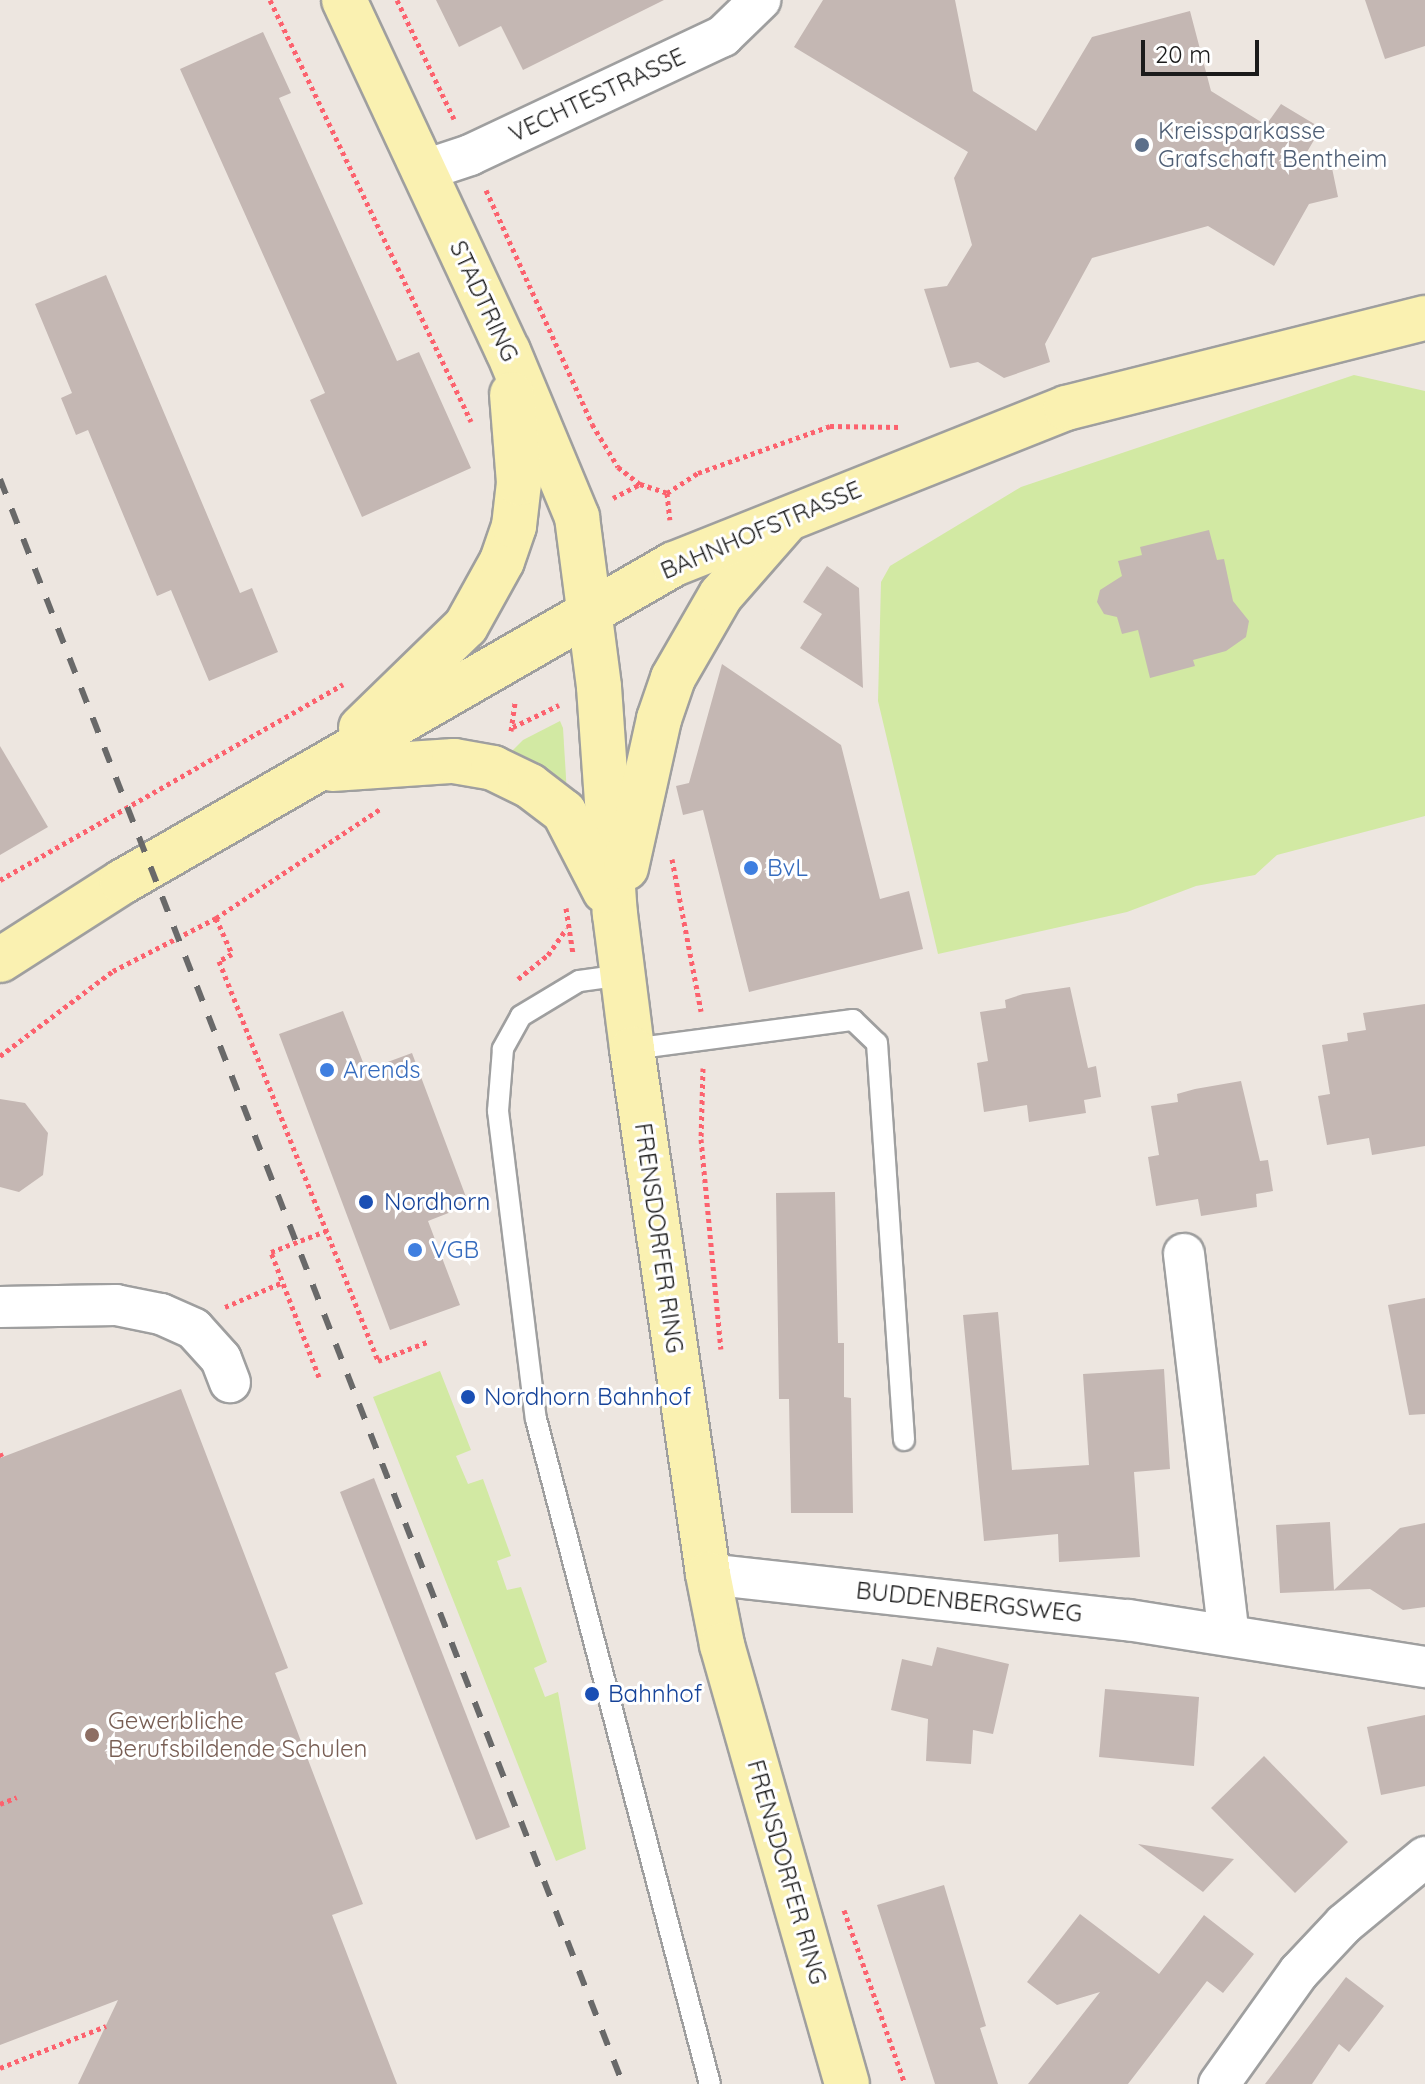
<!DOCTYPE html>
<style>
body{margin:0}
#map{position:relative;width:1425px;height:2084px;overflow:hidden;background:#ede6e0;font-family:Quicksand,sans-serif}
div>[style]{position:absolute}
.grass>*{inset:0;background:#d2e9a3}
.building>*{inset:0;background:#c4b7b3}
.path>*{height:5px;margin-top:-2.5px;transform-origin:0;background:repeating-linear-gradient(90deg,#fc626e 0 4px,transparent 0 8px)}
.roads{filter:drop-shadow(2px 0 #9f9f9f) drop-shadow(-2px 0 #9f9f9f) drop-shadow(0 2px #9f9f9f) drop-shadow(0 -2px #9f9f9f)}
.lane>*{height:20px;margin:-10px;padding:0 10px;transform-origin:10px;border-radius:10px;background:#fff}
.street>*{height:40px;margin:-20px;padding:0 20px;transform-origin:20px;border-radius:20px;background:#fff}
.secondary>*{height:44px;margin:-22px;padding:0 22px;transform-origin:22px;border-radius:22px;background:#faf1b1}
.rail>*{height:6px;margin-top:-3px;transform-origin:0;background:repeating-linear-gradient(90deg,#696969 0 16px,transparent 0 32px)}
.dots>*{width:22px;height:22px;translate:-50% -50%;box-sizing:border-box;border:4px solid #fff;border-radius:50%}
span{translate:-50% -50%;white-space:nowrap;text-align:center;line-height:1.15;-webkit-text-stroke:6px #fff;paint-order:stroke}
.street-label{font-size:24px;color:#1b1b1b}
.service-label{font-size:24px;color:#4e5e75}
.left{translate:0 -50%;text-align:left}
.shop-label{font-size:24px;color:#366cbe}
.transit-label{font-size:24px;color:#164399}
.education-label{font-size:24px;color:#785e54}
.scale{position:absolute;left:1141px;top:40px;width:118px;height:36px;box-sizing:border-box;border:4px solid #1b1b1b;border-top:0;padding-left:10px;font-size:24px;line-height:28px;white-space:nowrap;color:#1b1b1b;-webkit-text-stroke:6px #fff;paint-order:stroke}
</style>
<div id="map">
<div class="grass">
<i style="clip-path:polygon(1354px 375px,1425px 391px,1425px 816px,1277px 855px,1255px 875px,1196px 886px,1127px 912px,938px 954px,878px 701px,881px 582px,890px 566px,1021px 487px)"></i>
<i style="clip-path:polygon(560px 721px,563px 728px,567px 794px,509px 754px,523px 740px)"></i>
<i style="clip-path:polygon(440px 1371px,471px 1450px,456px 1456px,468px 1484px,483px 1479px,511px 1556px,497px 1561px,507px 1590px,521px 1587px,547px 1662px,534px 1668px,545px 1697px,558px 1692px,586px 1849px,556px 1861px,373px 1397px)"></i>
</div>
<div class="building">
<i style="clip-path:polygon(436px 0,664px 0,523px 70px,501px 26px,459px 47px)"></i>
<i style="clip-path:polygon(823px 0,955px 0,973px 91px,1036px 131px,1092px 37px,1190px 11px,1211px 91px,1266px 125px,1281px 104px,1321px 128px,1307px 152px,1332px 168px,1338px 197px,1309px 204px,1274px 266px,1208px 226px,1092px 258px,1045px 344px,1050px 362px,1004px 378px,978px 362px,950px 368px,924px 289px,947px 286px,972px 245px,954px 178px,968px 152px,794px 47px)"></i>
<i style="clip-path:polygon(1365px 0,1425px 0,1425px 46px,1385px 59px)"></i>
<i style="clip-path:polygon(263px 32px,291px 93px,279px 98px,397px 361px,419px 352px,471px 468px,362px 517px,310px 400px,325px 393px,180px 69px)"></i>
<i style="clip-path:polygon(106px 275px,240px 593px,252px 588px,278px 652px,209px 681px,171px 590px,157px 596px,88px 430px,76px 435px,61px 398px,72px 393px,35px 304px)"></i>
<i style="clip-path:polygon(1209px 530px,1217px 560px,1224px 559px,1233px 601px,1249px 621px,1246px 637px,1226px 651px,1193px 660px,1195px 666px,1150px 678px,1138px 630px,1122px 634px,1117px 617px,1104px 614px,1097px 602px,1100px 590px,1122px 576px,1118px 561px,1142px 555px,1140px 547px)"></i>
<i style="clip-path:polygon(827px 566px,859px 588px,863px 688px,800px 648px,822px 614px,803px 602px)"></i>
<i style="clip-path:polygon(722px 664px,841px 745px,880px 899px,909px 891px,923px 949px,749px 992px,703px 810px,683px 815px,676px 786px,689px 783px)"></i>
<i style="clip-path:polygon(0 746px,48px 827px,0 855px)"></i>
<i style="clip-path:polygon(1070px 987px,1088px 1068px,1096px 1066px,1101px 1097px,1084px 1100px,1086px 1113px,1029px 1122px,1027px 1105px,984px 1112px,977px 1063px,988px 1061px,980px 1012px,1006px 1008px,1005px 1000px,1023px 994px)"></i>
<i style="clip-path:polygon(1425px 1004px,1425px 1146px,1372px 1155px,1369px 1138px,1327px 1145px,1318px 1096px,1330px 1094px,1322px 1045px,1348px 1041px,1347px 1033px,1366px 1030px,1363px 1013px)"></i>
<i style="clip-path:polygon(343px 1011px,366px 1070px,412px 1053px,469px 1205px,428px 1221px,460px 1305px,390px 1330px,279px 1034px)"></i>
<i style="clip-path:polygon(1241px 1081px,1260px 1161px,1268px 1160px,1273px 1191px,1256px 1194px,1257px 1207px,1201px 1216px,1198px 1199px,1156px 1206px,1148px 1157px,1159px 1155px,1151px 1106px,1178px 1102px,1177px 1094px,1195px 1089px)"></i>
<i style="clip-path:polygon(0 1099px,25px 1103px,48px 1133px,43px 1175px,19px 1192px,0 1187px)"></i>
<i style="clip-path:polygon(835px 1192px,838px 1343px,844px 1343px,844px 1397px,851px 1398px,853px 1513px,791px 1513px,789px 1399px,779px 1399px,776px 1193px)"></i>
<i style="clip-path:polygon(1425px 1298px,1425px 1414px,1409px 1415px,1388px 1305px)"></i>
<i style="clip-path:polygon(998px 1312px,1012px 1470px,1089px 1465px,1083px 1374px,1164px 1369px,1170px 1469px,1134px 1472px,1140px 1557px,1059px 1562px,1058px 1534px,984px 1541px,963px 1315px)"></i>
<i style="clip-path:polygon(181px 1389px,288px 1668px,275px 1673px,363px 1904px,332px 1915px,397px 2084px,78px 2084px,118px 2000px,0 2045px,0 1458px)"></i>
<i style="clip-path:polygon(374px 1478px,510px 1827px,476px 1840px,340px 1492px)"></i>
<i style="clip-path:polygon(1330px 1522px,1334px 1590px,1400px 1528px,1425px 1523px,1425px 1607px,1403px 1610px,1370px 1589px,1280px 1593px,1276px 1525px)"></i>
<i style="clip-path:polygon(937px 1647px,1009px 1664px,993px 1734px,973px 1730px,971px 1764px,926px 1761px,928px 1719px,891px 1710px,902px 1659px,932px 1666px)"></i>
<i style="clip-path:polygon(1105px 1689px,1199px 1697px,1194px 1766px,1099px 1757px)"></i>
<i style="clip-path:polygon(1425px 1715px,1425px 1786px,1381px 1795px,1367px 1727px)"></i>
<i style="clip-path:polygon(1264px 1756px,1348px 1842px,1295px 1893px,1211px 1808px)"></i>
<i style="clip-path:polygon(1138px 1844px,1234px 1859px,1203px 1892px)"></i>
<i style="clip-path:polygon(944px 1885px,986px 2026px,980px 2028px,998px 2084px,935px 2084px,877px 1905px)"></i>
<i style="clip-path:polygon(1080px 1914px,1159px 1974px,1204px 1915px,1254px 1954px,1223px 1993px,1207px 1981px,1128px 2084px,1028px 2084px,1100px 1992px,1057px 2005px,1027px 1982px)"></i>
<i style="clip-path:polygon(1346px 1977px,1384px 2006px,1349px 2052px,1339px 2044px,1312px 2084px,1265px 2084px)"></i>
</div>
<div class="path">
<i style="left:270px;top:0;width:467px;rotate:64.5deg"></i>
<i style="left:397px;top:0;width:132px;rotate:64.4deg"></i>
<i style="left:486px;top:190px;width:257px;rotate:65.6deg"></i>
<i style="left:592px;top:424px;width:50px;rotate:58.8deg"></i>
<i style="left:618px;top:467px;width:28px;rotate:38deg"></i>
<i style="left:667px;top:493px;width:37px;rotate:-33deg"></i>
<i style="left:698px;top:473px;width:140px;rotate:-19.6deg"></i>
<i style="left:830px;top:426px;width:70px;rotate:0.8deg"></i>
<i style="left:667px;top:493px;width:27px;rotate:84deg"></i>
<i style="left:613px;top:498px;width:30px;rotate:-27deg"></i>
<i style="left:640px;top:484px;width:28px;rotate:18deg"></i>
<i style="left:513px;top:727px;width:51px;rotate:-25.6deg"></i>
<i style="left:511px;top:731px;width:29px;rotate:-82deg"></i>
<i style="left:672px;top:859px;width:155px;rotate:79.2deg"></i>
<i style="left:0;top:880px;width:395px;rotate:-29.7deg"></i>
<i style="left:566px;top:908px;width:47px;rotate:81.3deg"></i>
<i style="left:216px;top:918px;width:39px;rotate:66deg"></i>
<i style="left:232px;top:954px;width:15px;rotate:152deg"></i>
<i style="left:219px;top:961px;width:430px;rotate:68.3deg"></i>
<i style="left:378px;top:1361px;width:53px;rotate:-21.2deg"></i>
<i style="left:518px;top:979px;width:38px;rotate:-39deg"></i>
<i style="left:548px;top:955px;width:32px;rotate:-55deg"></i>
<i style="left:0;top:1056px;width:141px;rotate:-37deg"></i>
<i style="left:113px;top:971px;width:116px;rotate:-27.2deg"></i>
<i style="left:216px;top:918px;width:197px;rotate:-33.6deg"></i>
<i style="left:703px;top:1068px;width:71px;rotate:91.6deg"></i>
<i style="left:701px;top:1139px;width:211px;rotate:84.6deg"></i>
<i style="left:225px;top:1307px;width:63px;rotate:-23.3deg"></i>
<i style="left:319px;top:1377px;width:134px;rotate:-111deg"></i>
<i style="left:271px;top:1252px;width:59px;rotate:-20.9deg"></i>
<i style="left:0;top:1453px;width:4px;rotate:63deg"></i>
<i style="left:0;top:1804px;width:18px;rotate:-22deg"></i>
<i style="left:844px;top:1910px;width:184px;rotate:70.7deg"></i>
<i style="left:0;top:2068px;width:114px;rotate:-21.6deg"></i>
</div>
<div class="roads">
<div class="lane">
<i style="left:623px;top:975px;width:44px;rotate:172.2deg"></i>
<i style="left:579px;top:981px;width:68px;rotate:148.9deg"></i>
<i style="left:521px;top:1016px;width:38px;rotate:119deg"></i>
<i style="left:503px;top:1049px;width:62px;rotate:94.6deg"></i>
<i style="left:498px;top:1111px;width:310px;rotate:83deg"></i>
<i style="left:536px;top:1419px;width:687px;rotate:75.34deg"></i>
<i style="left:632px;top:1049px;width:223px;rotate:-7.5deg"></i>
<i style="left:853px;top:1020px;width:33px;rotate:44deg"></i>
<i style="left:877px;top:1043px;width:398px;rotate:86.1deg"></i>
</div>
<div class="street">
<i style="left:422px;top:171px;width:51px;rotate:-18.4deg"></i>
<i style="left:470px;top:155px;width:280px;rotate:-25.2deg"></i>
<i style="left:723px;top:36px;width:52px;rotate:-44.2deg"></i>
<i style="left:1184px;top:1254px;width:384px;rotate:83.3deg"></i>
<i style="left:0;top:1307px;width:116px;rotate:-1deg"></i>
<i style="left:116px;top:1305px;width:46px;rotate:11.3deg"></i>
<i style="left:161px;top:1314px;width:36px;rotate:24deg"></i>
<i style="left:194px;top:1329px;width:40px;rotate:48deg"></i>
<i style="left:221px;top:1359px;width:25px;rotate:69deg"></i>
<i style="left:708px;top:1574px;width:423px;rotate:6.3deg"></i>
<i style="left:1128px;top:1620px;width:301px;rotate:9deg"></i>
<i style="left:1219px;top:2084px;width:138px;rotate:-54.5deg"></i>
<i style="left:1299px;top:1972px;width:66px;rotate:-46.8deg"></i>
<i style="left:1344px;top:1924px;width:105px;rotate:-39.6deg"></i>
</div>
<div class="secondary">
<i style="left:344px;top:0;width:387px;rotate:65deg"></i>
<i style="left:508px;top:351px;width:180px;rotate:67.4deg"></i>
<i style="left:577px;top:517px;width:171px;rotate:82.6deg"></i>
<i style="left:599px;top:687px;width:228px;rotate:86deg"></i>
<i style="left:615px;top:914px;width:136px;rotate:82.8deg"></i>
<i style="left:632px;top:1049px;width:530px;rotate:81.76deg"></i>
<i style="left:708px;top:1574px;width:72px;rotate:78.8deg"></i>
<i style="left:722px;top:1645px;width:456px;rotate:74.1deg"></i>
<i style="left:361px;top:728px;width:146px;rotate:-44.2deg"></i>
<i style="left:466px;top:626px;width:74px;rotate:-61deg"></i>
<i style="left:502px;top:561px;width:37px;rotate:-71deg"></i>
<i style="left:514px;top:526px;width:43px;rotate:-83.4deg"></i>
<i style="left:519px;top:483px;width:89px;rotate:-94.5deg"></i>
<i style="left:332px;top:769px;width:122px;rotate:-3.8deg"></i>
<i style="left:454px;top:761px;width:40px;rotate:10deg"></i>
<i style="left:493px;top:768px;width:41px;rotate:25.9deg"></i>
<i style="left:530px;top:786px;width:43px;rotate:37.4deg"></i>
<i style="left:564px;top:812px;width:89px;rotate:62.6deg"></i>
<i style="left:626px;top:868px;width:153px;rotate:-77.5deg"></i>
<i style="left:659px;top:719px;width:43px;rotate:-71.1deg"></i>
<i style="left:673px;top:678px;width:96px;rotate:-60deg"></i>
<i style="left:721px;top:595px;width:96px;rotate:-48.8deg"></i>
<i style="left:0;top:960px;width:145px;rotate:-32.6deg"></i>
<i style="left:122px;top:882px;width:637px;rotate:-29.95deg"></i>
<i style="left:674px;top:564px;width:422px;rotate:-21.7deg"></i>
<i style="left:1066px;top:408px;width:370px;rotate:-14.1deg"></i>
</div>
</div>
<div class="rail">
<i style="left:0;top:479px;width:1722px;rotate:68.79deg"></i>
</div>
<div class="dots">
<i style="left:1142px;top:145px;background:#5c6f8a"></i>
<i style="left:751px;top:868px;background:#3f7fe0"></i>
<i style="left:327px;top:1070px;background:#3f7fe0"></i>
<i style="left:366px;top:1202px;background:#1a4fb4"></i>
<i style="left:415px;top:1250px;background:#3f7fe0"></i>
<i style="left:468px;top:1397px;background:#1a4fb4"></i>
<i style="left:592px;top:1694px;background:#1a4fb4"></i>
<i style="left:92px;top:1735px;background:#8d6e63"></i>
</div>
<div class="street-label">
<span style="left:597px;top:95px;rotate:-25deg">VECHTESTRASSE</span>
<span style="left:484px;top:301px;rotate:65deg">STADTRING</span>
<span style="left:761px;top:530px;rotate:-23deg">BAHNHOFSTRASSE</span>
<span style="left:659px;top:1238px;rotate:82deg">FRENSDORFER RING</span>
<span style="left:969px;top:1602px;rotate:6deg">BUDDENBERGSWEG</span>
<span style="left:787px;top:1872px;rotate:74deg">FRENSDORFER RING</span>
</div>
<div class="service-label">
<span class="left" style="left:1158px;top:145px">Kreissparkasse<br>Grafschaft Bentheim</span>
</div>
<div class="shop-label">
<span class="left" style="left:767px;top:868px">BvL</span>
<span class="left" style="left:343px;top:1070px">Arends</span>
<span class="left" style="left:431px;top:1250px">VGB</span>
</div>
<div class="transit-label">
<span class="left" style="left:384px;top:1202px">Nordhorn</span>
<span class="left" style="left:484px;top:1397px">Nordhorn Bahnhof</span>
<span class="left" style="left:608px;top:1694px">Bahnhof</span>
</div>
<div class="education-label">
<span class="left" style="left:108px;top:1735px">Gewerbliche<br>Berufsbildende Schulen</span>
</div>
<div class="scale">20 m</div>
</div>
